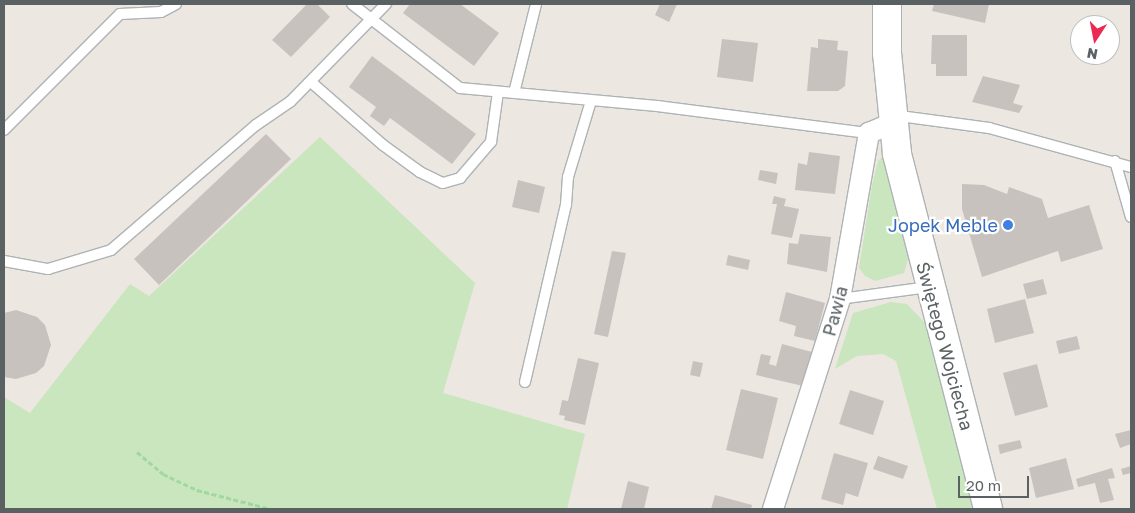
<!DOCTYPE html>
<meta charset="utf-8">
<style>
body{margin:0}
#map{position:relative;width:1135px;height:513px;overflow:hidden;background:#ede7e2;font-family:"Golos Text",sans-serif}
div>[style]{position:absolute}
.green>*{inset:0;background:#c9e6be}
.building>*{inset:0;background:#c8c2bf}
.path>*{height:3px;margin-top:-1.5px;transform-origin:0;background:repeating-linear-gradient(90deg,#a2d8a0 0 5px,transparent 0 7.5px)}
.roads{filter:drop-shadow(1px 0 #aeb3b5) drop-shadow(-1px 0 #aeb3b5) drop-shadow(0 1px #aeb3b5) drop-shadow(0 -1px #aeb3b5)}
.lane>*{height:10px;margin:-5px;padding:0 5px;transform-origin:5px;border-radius:5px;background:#fff}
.street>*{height:20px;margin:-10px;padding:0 10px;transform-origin:10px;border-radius:10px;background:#fff}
.secondary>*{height:28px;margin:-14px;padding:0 14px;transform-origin:14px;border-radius:14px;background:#fff}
.dots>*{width:14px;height:14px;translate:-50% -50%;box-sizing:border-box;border:2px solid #fff;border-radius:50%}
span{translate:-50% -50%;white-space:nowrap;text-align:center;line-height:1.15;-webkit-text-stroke:4.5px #fff;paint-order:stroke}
.shop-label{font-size:18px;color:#366cbe}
.right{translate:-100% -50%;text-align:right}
.street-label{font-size:18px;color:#5a6163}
.frame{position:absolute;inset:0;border:5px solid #5a6163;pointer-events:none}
.north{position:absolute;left:1070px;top:15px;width:50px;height:50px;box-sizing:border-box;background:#fff;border:1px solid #bdc0c1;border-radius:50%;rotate:191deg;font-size:14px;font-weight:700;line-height:20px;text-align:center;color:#5a6163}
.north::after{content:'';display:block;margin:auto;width:18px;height:22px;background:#eb2a53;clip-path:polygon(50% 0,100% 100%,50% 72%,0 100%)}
.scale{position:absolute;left:958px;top:476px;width:71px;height:22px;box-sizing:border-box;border:2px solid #5a6163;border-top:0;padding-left:6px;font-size:15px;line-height:18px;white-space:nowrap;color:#5a6163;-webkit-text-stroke:4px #fff;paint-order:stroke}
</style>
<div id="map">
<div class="green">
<i style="clip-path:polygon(320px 137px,475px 283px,443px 393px,585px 434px,567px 509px,4px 509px,4px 397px,30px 413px,130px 284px,149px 296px)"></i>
<i style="clip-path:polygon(882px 157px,886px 160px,908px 259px,904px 273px,875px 281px,865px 276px,859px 268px,872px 185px,878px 161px)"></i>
<i style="clip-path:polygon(891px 302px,907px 304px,926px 324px,974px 509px,937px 509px,896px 361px,883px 354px,857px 356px,835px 369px,853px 313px)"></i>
</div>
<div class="building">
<i style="clip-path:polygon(307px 4px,317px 4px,330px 17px,291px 57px,272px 40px)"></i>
<i style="clip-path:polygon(410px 4px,460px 4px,499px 33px,474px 66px,403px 13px)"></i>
<i style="clip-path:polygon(660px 4px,677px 4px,669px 22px,655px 15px)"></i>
<i style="clip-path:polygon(934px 4px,989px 4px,985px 23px,932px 11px)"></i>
<i style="clip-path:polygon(932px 35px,967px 35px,967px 76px,936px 76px,936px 64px,931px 64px)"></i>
<i style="clip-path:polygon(722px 39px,758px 43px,753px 82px,717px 77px)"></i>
<i style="clip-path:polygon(818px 39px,838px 41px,837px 50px,848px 51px,845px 86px,838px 91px,807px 91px,811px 47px,818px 48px)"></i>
<i style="clip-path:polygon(372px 56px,476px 134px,452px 164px,390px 118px,384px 126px,370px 116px,376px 107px,349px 87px)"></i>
<i style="clip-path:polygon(983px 76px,1020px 85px,1013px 103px,1023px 106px,1019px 113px,972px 102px)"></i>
<i style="clip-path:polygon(266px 134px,291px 159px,159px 285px,134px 259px)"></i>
<i style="clip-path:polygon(809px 152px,840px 156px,835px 194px,795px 190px,798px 163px,807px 165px)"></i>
<i style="clip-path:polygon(760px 170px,778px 173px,776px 184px,758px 180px)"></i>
<i style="clip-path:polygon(518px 180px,545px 187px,539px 213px,512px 207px)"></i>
<i style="clip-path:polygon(962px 184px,984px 185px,1007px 194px,1009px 187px,1042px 199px,1048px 218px,1089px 205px,1103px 249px,1061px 262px,1058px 251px,982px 277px,962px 209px)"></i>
<i style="clip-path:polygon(774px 196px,786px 199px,784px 206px,799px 209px,792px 238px,771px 234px,777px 204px,772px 204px)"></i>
<i style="clip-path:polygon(800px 234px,831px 237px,827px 272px,787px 264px,789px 243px,798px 244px)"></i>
<i style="clip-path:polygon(612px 251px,626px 253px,608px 337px,594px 334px)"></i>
<i style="clip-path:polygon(728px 255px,750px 260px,748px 270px,726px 265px)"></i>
<i style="clip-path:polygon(1043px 279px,1047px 294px,1027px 299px,1023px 284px)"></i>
<i style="clip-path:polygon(786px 292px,825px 303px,815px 341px,794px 336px,796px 326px,779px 321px)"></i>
<i style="clip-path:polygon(1025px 299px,1034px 333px,995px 343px,987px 309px)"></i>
<i style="clip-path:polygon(16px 310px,37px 317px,45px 325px,51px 345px,44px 366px,36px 373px,16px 379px,4px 377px,4px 313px)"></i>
<i style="clip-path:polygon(1077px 336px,1080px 349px,1059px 354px,1056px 341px)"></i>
<i style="clip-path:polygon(782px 344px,812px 352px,803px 386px,756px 375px,761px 354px,771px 356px,769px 364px,776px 366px)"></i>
<i style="clip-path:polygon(578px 358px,599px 363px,585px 425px,564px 420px,565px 416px,559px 415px,562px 400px,568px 401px)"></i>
<i style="clip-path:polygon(693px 361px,703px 363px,700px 377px,690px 375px)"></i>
<i style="clip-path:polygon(1037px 364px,1048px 407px,1015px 416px,1003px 373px)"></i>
<i style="clip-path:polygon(741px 389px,778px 398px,763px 459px,726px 450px)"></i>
<i style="clip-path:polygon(850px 390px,884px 401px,873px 435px,839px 424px)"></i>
<i style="clip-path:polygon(1131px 430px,1131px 444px,1120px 448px,1115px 434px)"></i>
<i style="clip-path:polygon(1020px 440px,1022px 448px,1000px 454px,998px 445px)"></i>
<i style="clip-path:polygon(834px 453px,868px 463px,858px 497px,846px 493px,843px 505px,821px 499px)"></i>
<i style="clip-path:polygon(878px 456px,908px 466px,903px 479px,873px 469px)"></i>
<i style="clip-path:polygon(1066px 458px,1074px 489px,1036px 498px,1029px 468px)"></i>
<i style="clip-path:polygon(1131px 466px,1131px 473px,1123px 475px,1121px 469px)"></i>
<i style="clip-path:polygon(1112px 468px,1115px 478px,1108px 479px,1114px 500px,1100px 503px,1095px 483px,1078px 487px,1076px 479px)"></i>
<i style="clip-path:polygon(628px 481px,649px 487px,644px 509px,621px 509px)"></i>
<i style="clip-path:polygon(715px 495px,752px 505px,751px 509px,711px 509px)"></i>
</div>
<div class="path">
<i style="left:137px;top:452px;width:34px;rotate:40deg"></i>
<i style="left:163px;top:474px;width:38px;rotate:25deg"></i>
<i style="left:197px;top:490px;width:76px;rotate:14.4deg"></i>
</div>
<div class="roads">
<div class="lane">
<i style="left:352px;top:4px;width:137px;rotate:37.9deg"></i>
<i style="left:460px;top:88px;width:198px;rotate:5.2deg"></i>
<i style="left:657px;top:106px;width:214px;rotate:7.3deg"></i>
<i style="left:311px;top:82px;width:96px;rotate:41.2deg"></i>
<i style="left:383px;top:145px;width:46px;rotate:36.1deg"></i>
<i style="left:420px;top:172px;width:25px;rotate:26deg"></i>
<i style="left:443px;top:183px;width:18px;rotate:-16deg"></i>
<i style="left:460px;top:178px;width:48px;rotate:-49.3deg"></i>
<i style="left:491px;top:142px;width:50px;rotate:-82deg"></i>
<i style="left:514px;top:93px;width:92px;rotate:-76.1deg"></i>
<i style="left:894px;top:123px;width:14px;rotate:-25deg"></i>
<i style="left:907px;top:117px;width:83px;rotate:7.6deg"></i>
<i style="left:989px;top:128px;width:147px;rotate:15.4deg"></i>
<i style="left:4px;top:130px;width:164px;rotate:-45deg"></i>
<i style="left:120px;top:14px;width:41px;rotate:-2.8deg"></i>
<i style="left:161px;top:12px;width:17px;rotate:-28deg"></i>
<i style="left:1115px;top:161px;width:58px;rotate:74.1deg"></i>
<i style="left:4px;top:261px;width:45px;rotate:10.3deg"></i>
<i style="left:48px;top:269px;width:66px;rotate:-16.8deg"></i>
<i style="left:111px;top:250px;width:191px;rotate:-40.8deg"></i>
<i style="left:256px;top:125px;width:42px;rotate:-34.4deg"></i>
<i style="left:291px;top:101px;width:136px;rotate:-45.6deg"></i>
<i style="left:840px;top:299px;width:90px;rotate:-7.7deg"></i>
<i style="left:525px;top:382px;width:182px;rotate:-77deg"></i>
<i style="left:566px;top:205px;width:28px;rotate:-86deg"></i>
<i style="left:568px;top:177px;width:79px;rotate:-73.2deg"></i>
</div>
<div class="street">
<i style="left:773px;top:509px;width:220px;rotate:-72.3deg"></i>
<i style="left:840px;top:299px;width:169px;rotate:-80.1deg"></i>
<i style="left:869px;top:133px;width:25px;rotate:-23deg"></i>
</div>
<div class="secondary">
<i style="left:887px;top:4px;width:49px;rotate:90deg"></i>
<i style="left:887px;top:53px;width:101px;rotate:84.3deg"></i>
<i style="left:897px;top:154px;width:366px;rotate:75.6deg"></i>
</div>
</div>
<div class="dots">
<i style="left:1008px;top:225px;background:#3f7fe0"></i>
</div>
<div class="shop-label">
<span class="right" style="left:998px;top:225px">Jopek Meble</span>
</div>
<div class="street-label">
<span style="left:835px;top:311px;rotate:-75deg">Pawia</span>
<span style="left:945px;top:346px;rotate:75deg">Świętego Wojciecha</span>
</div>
<div class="frame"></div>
<div class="north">N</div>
<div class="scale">20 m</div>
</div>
